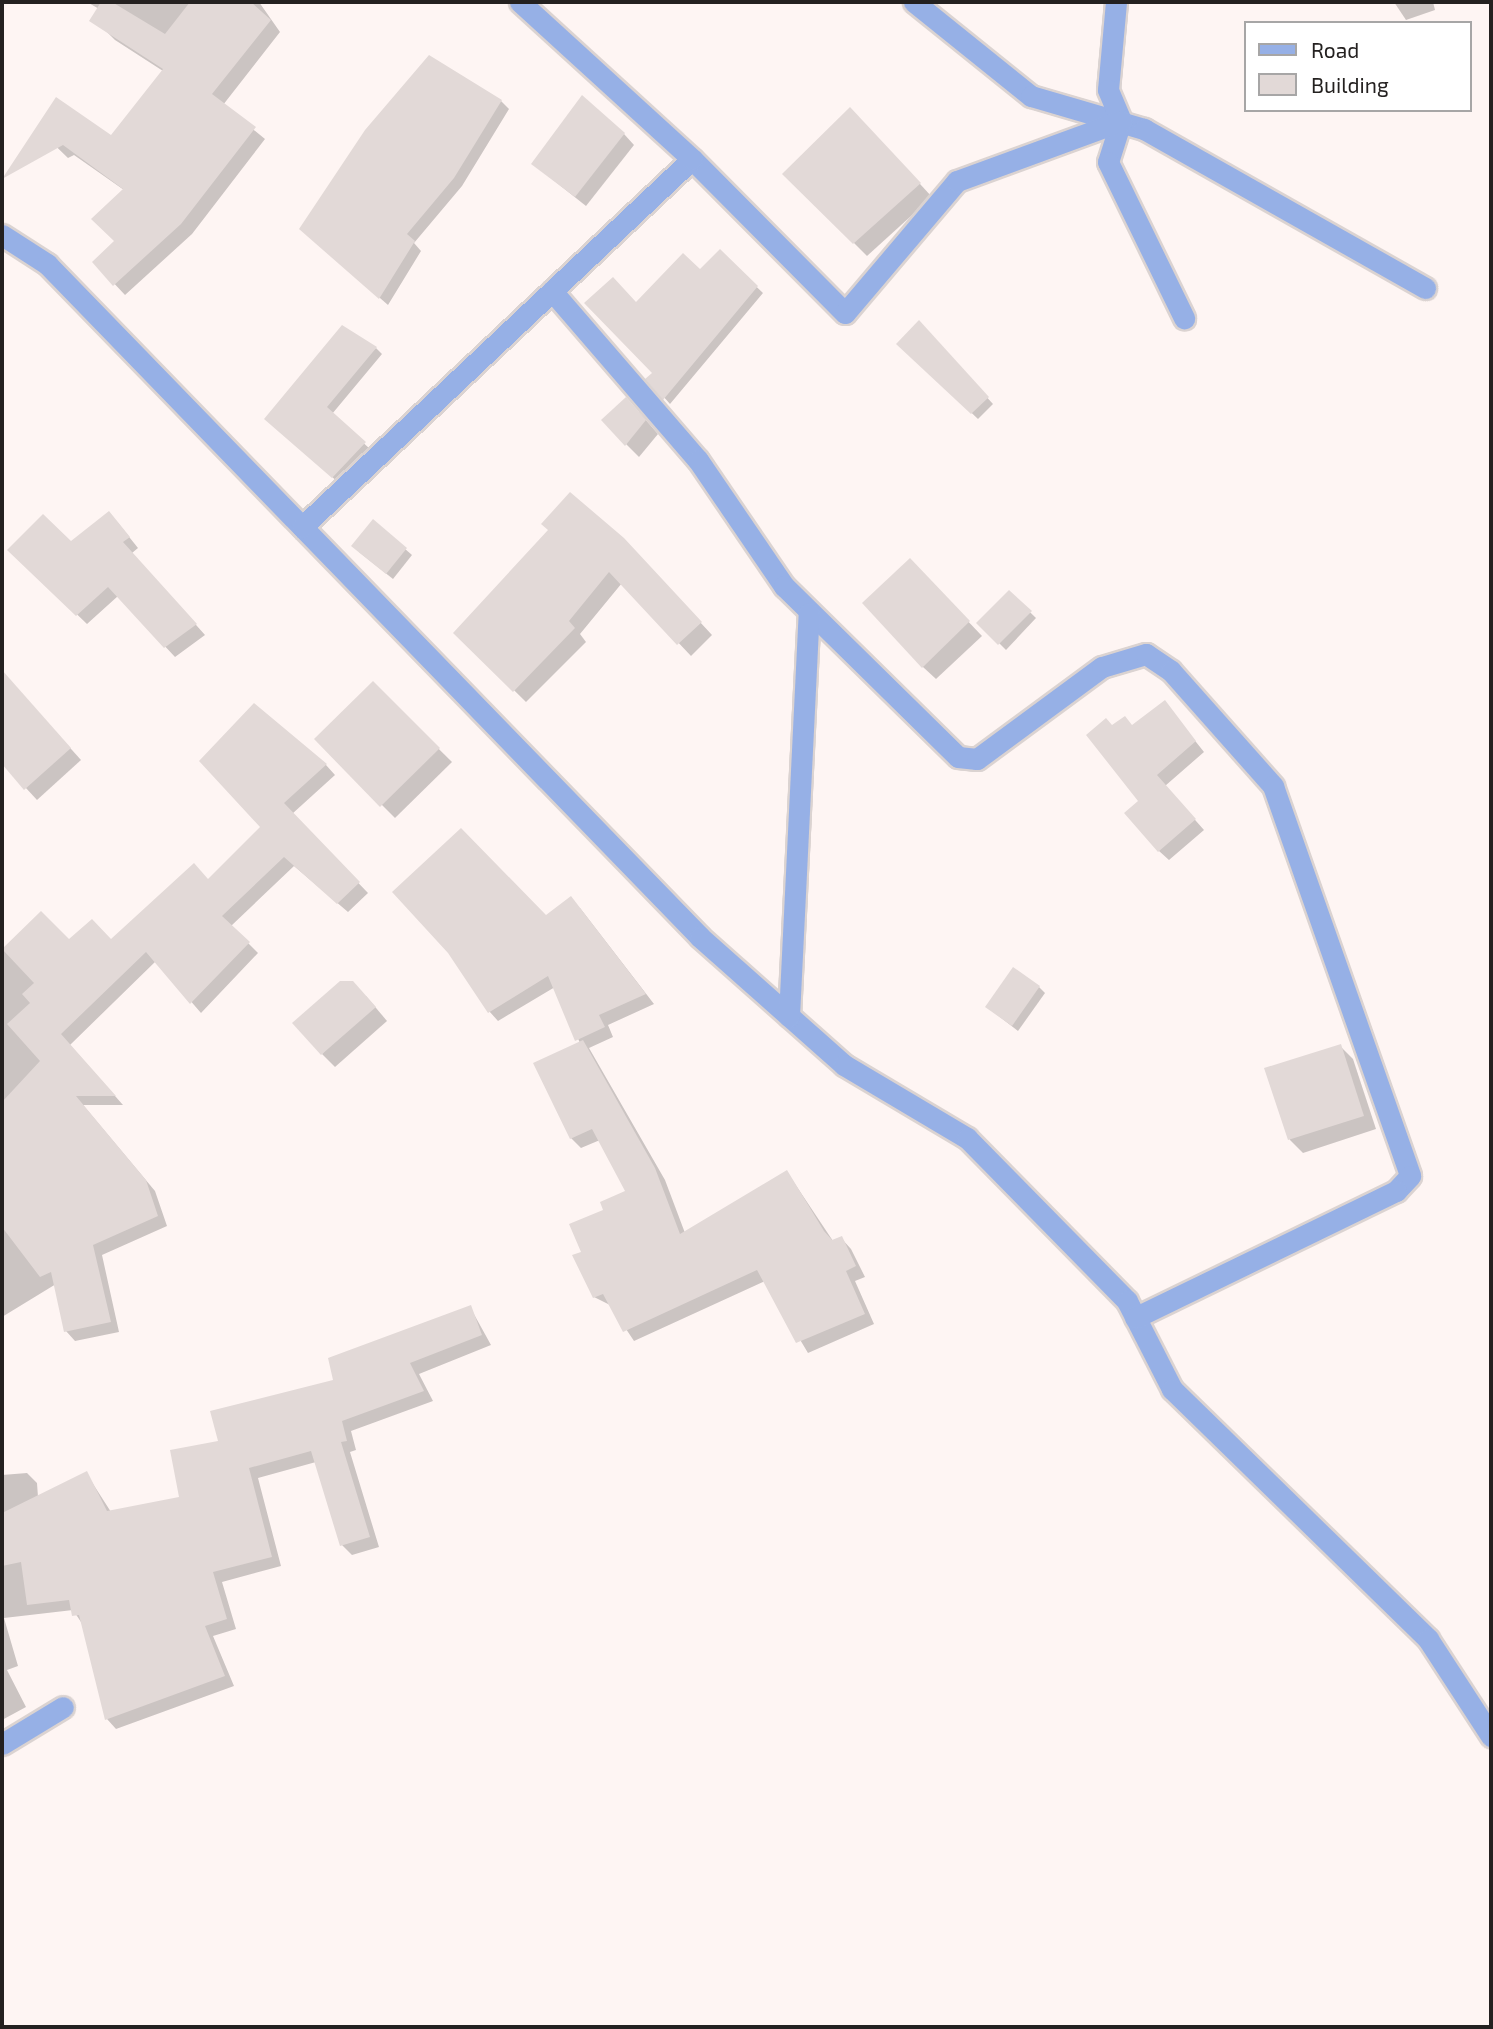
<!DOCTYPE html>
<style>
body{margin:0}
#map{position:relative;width:1493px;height:2029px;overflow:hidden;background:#fef5f3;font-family:"Exo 2",sans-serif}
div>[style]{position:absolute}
.shadow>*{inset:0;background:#0003}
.building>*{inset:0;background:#e2d9d7}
.roads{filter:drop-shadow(2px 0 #dbd3d1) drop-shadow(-2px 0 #dbd3d1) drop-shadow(0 2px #dbd3d1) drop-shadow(0 -2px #dbd3d1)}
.street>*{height:21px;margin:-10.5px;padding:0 10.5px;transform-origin:10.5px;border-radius:10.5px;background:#96b0e6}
span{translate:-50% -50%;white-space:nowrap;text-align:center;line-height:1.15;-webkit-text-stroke:6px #fff;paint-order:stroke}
.frame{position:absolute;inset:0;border:4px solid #242120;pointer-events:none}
.legend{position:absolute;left:1244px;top:21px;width:228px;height:91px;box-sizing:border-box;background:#fff;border:2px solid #a7a6a6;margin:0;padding:9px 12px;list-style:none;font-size:21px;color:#242120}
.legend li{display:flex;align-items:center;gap:14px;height:35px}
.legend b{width:35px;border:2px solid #a7a6a6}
</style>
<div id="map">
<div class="shadow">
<i style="clip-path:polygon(87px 2px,259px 2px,280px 32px,223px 105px,265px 139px,192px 234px,125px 295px,94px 262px,117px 242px,124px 190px,74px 155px,68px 158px,37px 128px,111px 137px,163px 71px,115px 40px,105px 30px,113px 17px)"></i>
<i style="clip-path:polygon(1394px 2px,1433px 2px,1435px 10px,1406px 20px)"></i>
<i style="clip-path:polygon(501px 101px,509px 109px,462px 186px,414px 243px,421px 251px,388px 305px,310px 237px)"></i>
<i style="clip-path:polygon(863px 122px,932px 197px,867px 256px,785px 174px)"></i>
<i style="clip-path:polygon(624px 134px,634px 145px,586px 206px,533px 164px)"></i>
<i style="clip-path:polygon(720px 252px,763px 293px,670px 404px,648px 379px,655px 373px,636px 305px,700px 271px)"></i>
<i style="clip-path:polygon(925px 329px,993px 404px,978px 419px,899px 344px)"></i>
<i style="clip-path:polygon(376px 348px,382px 354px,332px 414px,370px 449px,339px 483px,273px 425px)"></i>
<i style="clip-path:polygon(639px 412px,658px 434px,639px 457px,626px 444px)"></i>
<i style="clip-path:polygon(374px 522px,412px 555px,393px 579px,359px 552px)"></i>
<i style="clip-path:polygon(118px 523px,138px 548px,132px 553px,205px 635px,175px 657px,118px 596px,87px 624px,10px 550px,70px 543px)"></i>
<i style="clip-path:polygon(550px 530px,636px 553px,712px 635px,691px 656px,622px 583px,580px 634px,586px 642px,526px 702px,456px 633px)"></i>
<i style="clip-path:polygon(923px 574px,982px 636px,936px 679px,923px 667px)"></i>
<i style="clip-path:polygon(1009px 592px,1036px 618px,1006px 650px,979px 623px)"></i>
<i style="clip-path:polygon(2px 672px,81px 760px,37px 800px,2px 762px)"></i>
<i style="clip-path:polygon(373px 684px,452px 762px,395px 818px,316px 739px)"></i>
<i style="clip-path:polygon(1165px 703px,1204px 752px,1165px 786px,1204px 830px,1169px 860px,1159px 851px,1112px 727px,1133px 726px)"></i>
<i style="clip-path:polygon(202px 761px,326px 765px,335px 775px,292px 814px,368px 893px,348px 912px,294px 866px,231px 926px,258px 953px,201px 1013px,156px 961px,70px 1045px,123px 1105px,83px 1105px,155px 1191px,167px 1226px,102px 1255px,119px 1332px,75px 1341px,66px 1331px,56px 1284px,2px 1317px,2px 952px,41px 914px,69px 942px,111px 941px,209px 881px,263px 827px)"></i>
<i style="clip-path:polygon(580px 908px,654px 1004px,608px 1025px,613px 1037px,589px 1048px,665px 1180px,685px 1233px,787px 1172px,833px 1241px,841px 1238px,851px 1249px,865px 1277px,855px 1281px,874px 1324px,808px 1353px,765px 1281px,634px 1341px,610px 1305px,594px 1297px,583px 1253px,606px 1211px,627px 1192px,600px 1140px,581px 1148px,571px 1138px,580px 1043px,555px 987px,498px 1021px,489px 1011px,546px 917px)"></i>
<i style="clip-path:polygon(1039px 987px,1045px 993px,1018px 1031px,987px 1007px)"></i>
<i style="clip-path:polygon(366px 996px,387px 1021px,335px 1067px,322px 1054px)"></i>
<i style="clip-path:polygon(1340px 1046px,1353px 1059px,1376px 1129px,1303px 1153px,1290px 1140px,1267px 1069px)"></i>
<i style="clip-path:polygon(470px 1307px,491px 1345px,419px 1374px,433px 1401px,351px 1431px,356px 1450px,350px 1452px,379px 1547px,352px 1555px,342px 1545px,316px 1462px,258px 1478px,281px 1566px,222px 1582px,236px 1629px,213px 1636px,234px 1686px,116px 1729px,107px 1719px,83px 1625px,73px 1610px,4px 1618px,18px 1666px,7px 1670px,26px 1707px,2px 1720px,2px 1475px,27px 1473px,37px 1483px,38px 1497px,86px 1473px,111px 1512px,181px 1499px,220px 1443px)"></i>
</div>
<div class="building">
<i style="clip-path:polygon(101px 2px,112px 2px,165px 34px,190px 2px,251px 2px,271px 20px,212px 94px,256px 127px,181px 224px,113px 286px,92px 262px,114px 241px,91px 219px,123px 189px,63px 145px,2px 179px,56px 97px,111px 135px,163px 69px,89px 21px)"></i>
<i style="clip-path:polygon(429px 55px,502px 100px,454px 178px,407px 234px,415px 241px,379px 299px,299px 229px,365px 130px)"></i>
<i style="clip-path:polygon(582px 95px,625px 133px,575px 197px,531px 164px)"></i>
<i style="clip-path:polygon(850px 107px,921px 183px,853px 244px,782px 174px)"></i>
<i style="clip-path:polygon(720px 249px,758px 286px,663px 400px,645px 379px,652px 373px,584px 303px,613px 277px,636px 302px,683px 253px,700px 269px)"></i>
<i style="clip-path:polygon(919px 320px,989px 397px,971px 414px,896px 344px)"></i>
<i style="clip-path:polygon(342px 325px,377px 347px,327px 407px,366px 442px,332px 478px,264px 419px)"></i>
<i style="clip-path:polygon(626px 397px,646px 420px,625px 446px,601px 420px)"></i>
<i style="clip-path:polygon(570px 492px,624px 538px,702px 622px,677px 645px,609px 572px,569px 621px,575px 628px,513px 692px,453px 633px,548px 530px,541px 524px)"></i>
<i style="clip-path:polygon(109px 511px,130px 537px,123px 542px,197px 624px,164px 648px,108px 587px,76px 616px,7px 550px,43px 514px,71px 541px)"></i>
<i style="clip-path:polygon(373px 519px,407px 548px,386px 574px,351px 546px)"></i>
<i style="clip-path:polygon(910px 558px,970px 621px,922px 668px,862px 603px)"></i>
<i style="clip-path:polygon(1009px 590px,1032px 611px,998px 645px,976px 623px)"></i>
<i style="clip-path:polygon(2px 670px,71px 748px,24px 790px,2px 764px)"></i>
<i style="clip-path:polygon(373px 681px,440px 748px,380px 807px,314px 739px)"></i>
<i style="clip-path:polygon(1165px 700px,1196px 741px,1157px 775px,1196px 819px,1158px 852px,1124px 813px,1138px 801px,1086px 735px,1106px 718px,1112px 725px,1125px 716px,1132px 725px)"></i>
<i style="clip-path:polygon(254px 703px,327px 764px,284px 803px,360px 882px,337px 904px,284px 857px,222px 916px,250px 942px,190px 1004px,146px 952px,61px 1034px,116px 1096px,76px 1096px,146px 1180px,158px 1216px,93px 1245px,111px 1322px,64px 1332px,51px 1272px,40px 1277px,2px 1227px,2px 1102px,40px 1061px,7px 1024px,30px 1003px,22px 994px,34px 983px,2px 949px,41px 911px,69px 939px,92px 919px,111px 939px,194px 863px,208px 879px,260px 827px,199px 761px)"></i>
<i style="clip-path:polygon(461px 828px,546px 915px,571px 896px,646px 994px,599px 1015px,605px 1027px,575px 1041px,548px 976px,488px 1013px,448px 953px,392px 892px)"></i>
<i style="clip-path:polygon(1013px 967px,1040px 986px,1012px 1026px,985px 1007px)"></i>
<i style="clip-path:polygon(340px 981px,353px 981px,376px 1007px,321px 1055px,292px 1023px)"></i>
<i style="clip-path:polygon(583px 1040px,655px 1168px,680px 1234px,787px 1170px,824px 1231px,832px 1240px,842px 1236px,856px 1266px,846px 1271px,865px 1314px,796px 1343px,757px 1270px,623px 1332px,603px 1294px,593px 1298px,572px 1255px,581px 1252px,569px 1224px,603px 1210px,600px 1202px,625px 1191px,592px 1129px,570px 1139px,533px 1063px)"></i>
<i style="clip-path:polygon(1341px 1044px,1364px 1116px,1288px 1140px,1264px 1068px)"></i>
<i style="clip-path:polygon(471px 1305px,482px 1335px,410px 1363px,424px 1391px,342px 1421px,347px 1441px,341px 1442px,370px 1537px,340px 1546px,311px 1451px,249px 1468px,272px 1557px,213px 1572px,227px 1619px,205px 1626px,225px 1676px,105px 1720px,79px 1615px,72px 1616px,69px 1600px,27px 1605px,21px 1562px,2px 1566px,2px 1513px,87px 1471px,107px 1511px,179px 1497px,170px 1450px,218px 1441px,210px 1411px,333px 1380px,328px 1358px)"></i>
</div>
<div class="roads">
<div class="street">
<i style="left:914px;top:2px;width:150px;rotate:38.8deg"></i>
<i style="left:1031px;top:96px;width:118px;rotate:16.3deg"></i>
<i style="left:1144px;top:129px;width:323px;rotate:29.5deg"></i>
<i style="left:1116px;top:2px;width:88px;rotate:95.2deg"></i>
<i style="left:1108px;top:90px;width:34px;rotate:67deg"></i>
<i style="left:1121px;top:121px;width:43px;rotate:107.6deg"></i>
<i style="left:1108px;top:162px;width:174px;rotate:64deg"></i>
<i style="left:692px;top:159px;width:217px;rotate:45.2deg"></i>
<i style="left:845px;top:313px;width:173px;rotate:-49.7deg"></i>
<i style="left:957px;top:181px;width:175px;rotate:-20.1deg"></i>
<i style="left:2px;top:235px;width:54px;rotate:32.8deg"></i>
<i style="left:47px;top:264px;width:938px;rotate:45.86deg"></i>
<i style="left:700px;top:937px;width:193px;rotate:41.6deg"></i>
<i style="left:844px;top:1065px;width:143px;rotate:30.7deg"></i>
<i style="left:967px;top:1138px;width:228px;rotate:45.5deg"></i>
<i style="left:1127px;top:1301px;width:99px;rotate:62.9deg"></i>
<i style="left:1172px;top:1389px;width:358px;rotate:44.3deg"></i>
<i style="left:1428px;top:1639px;width:116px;rotate:57deg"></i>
<i style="left:552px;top:291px;width:223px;rotate:49.2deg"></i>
<i style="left:698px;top:460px;width:153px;rotate:55.7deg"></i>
<i style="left:784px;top:586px;width:244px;rotate:44.5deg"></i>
<i style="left:958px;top:757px;width:19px;rotate:6deg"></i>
<i style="left:977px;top:759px;width:155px;rotate:-36.4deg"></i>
<i style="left:1102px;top:667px;width:46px;rotate:-16.5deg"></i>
<i style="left:1146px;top:654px;width:30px;rotate:34deg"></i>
<i style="left:1171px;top:671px;width:154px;rotate:48.4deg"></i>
<i style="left:1273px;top:786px;width:413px;rotate:70.6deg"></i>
<i style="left:1410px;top:1176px;width:21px;rotate:133deg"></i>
<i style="left:1396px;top:1191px;width:290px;rotate:154.1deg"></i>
<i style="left:302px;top:527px;width:536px;rotate:-43.34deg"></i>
<i style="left:692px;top:159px;width:233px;rotate:-137.6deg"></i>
<i style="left:789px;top:1016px;width:403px;rotate:-87.2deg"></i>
<i style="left:2px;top:1744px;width:71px;rotate:-31.2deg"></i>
</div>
</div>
<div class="frame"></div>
<ul class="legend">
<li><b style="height:9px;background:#96b0e6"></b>Road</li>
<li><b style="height:19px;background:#e2d9d7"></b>Building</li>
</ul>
</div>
